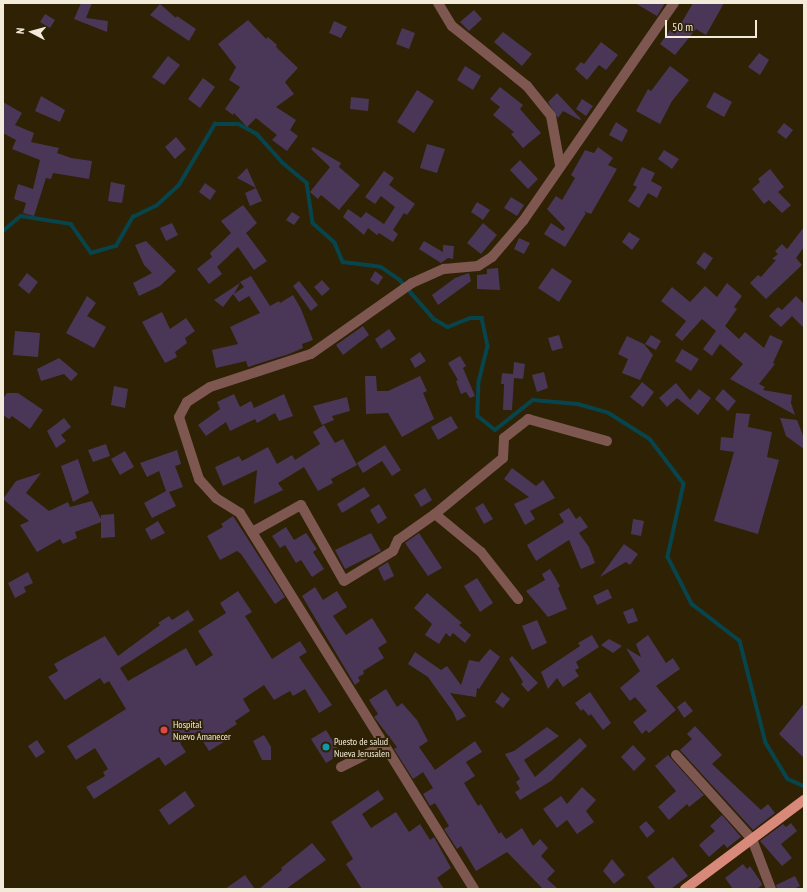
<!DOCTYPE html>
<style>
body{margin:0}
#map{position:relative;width:807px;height:892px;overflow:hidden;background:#2e2104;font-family:"PT Sans Narrow",sans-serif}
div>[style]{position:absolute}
.stream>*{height:3.5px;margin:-1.75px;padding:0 1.75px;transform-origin:1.75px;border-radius:1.75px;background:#08444c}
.building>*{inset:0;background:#4a3757}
.minor>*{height:10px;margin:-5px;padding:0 5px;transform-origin:5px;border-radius:5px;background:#7d5750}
.major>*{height:10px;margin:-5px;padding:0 5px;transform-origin:5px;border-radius:5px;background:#d8897a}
.dots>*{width:11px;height:11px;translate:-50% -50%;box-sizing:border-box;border:2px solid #2e2104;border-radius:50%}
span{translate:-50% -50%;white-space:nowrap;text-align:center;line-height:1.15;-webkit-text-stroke:4px #2e2104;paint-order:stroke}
.poi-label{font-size:10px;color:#f3ebda}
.left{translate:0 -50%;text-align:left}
.frame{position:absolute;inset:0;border:4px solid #f3ebda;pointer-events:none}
.north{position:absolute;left:12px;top:12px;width:40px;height:40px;-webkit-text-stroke:3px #2e2104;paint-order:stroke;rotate:276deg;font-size:11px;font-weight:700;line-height:16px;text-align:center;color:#f3ebda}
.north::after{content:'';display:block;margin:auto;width:14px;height:18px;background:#f3ebda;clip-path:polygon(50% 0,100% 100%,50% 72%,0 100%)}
.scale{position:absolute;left:665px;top:20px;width:92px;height:18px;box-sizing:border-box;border:2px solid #f3ebda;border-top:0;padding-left:5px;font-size:12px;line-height:14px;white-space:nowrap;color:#f3ebda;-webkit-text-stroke:3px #2e2104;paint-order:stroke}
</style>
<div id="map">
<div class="stream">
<i style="left:3px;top:231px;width:23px;rotate:-40deg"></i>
<i style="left:21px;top:216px;width:51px;rotate:9.1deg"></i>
<i style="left:71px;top:224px;width:35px;rotate:55deg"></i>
<i style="left:91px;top:253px;width:26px;rotate:-16deg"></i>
<i style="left:116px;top:246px;width:34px;rotate:-60deg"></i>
<i style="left:133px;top:217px;width:25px;rotate:-26deg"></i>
<i style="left:156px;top:206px;width:31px;rotate:-42deg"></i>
<i style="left:179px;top:185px;width:71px;rotate:-59.5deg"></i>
<i style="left:215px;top:124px;width:24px"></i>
<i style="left:239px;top:124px;width:21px;rotate:29deg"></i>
<i style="left:257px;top:134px;width:38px;rotate:48deg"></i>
<i style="left:282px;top:162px;width:33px;rotate:40deg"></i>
<i style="left:307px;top:183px;width:40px;rotate:81.5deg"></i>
<i style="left:313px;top:223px;width:30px;rotate:42deg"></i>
<i style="left:335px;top:243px;width:21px;rotate:67deg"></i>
<i style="left:343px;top:262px;width:38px;rotate:7deg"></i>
<i style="left:381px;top:267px;width:22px;rotate:34deg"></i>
<i style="left:399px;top:279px;width:53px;rotate:48.8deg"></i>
<i style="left:434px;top:319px;width:16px;rotate:30deg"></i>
<i style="left:448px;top:327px;width:24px;rotate:-22deg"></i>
<i style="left:470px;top:318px;width:12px"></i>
<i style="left:482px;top:318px;width:29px;rotate:78deg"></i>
<i style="left:488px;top:346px;width:36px;rotate:104deg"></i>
<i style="left:479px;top:381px;width:35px;rotate:92deg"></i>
<i style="left:478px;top:416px;width:22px;rotate:39deg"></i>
<i style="left:495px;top:430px;width:48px;rotate:-38.3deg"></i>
<i style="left:533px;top:400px;width:45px;rotate:5.1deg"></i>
<i style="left:578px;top:404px;width:32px;rotate:16deg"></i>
<i style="left:609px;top:413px;width:49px;rotate:32.4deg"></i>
<i style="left:650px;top:439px;width:56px;rotate:52.9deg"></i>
<i style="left:684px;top:484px;width:75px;rotate:102.4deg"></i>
<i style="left:668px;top:557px;width:53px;rotate:62.9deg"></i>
<i style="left:692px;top:604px;width:61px;rotate:37.6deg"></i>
<i style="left:740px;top:641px;width:105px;rotate:75.7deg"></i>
<i style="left:766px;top:743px;width:42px;rotate:58.6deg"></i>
<i style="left:788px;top:779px;width:17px;rotate:24deg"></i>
</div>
<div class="building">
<i style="clip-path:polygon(81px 3px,92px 3px,86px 18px,108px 21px,107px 32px,74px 19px)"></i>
<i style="clip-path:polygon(635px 3px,665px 3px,657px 16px)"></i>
<i style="clip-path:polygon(693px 3px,724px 3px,706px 35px,696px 29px,675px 55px,660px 44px,670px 30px,675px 34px)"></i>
<i style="clip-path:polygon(160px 4px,176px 18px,177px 16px,196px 29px,189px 41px,150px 15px)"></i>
<i style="clip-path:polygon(474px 10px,482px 19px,469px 31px,460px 22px)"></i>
<i style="clip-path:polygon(45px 14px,55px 20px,50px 28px,40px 22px)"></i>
<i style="clip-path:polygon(248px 20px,266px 39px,268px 37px,277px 45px,276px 47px,298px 68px,285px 82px,294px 94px,276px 107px,296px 120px,290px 130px,298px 136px,287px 151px,272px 140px,277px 135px,256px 118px,247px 127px,234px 113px,233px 115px,225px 109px,240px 87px,229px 80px,236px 67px,218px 44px)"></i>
<i style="clip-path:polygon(334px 21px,347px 27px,341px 38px,329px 33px)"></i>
<i style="clip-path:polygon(402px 28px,415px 33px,409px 49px,396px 44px)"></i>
<i style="clip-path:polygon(503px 32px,532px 54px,522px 66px,494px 42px)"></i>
<i style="clip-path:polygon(601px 42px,618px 55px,606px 70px,599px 65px,587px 80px,575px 69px,581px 62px,584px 64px)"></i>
<i style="clip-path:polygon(759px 53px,769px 60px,760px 75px,748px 67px)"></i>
<i style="clip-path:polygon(168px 56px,180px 65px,164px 85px,152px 77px)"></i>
<i style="clip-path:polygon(465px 66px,481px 76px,473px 90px,457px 80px)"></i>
<i style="clip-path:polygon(670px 66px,689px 80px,672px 101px,660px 124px,636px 111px,648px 89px,651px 91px)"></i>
<i style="clip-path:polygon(203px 78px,215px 87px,200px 108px,188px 99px)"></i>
<i style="clip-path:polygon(500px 87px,523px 105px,520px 109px,541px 133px,523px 148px,511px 134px,514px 132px,493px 115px,500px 107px,490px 99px)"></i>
<i style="clip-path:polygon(417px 90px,434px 101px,414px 133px,397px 122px)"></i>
<i style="clip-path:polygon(714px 92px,732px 102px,724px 117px,706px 107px)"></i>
<i style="clip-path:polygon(557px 93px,581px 119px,580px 120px,563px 111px,558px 118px,548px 102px)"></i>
<i style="clip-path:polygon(41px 96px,65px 110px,60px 122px,35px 111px)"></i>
<i style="clip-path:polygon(351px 97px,369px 99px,368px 111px,350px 109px)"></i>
<i style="clip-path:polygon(582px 99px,593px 106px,586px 116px,576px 109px)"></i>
<i style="clip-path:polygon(3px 102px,22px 113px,15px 125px,34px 133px,31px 142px,59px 148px,57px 153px,71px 158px,92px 161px,89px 179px,53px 173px,51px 179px,46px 178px,34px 216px,23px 213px,26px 203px,14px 199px,18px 184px,33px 189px,40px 160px,12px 149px,16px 140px,3px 133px)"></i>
<i style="clip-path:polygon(616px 122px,628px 130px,622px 142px,609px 135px)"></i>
<i style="clip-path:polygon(784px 123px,793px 130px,786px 139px,777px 132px)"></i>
<i style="clip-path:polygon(176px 137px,186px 149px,175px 159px,165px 147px)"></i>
<i style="clip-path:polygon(427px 144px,445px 149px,437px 173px,420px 168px)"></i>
<i style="clip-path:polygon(313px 147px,341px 163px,339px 167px,360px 185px,339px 210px,321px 195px,318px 199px,310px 192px,330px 167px,311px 149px)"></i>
<i style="clip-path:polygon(598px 147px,613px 158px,608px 165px,617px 169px,591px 214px,583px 211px,586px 213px,565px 247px,544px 234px,551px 223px,563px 231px,565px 228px,547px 209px,556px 196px,562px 200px,575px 178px,571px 175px,585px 150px,594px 153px)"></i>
<i style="clip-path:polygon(664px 150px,679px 159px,672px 169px,658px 159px)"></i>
<i style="clip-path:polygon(520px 160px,538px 179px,528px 189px,510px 170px)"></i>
<i style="clip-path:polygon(642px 167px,655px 173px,651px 181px,662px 187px,657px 198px,648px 193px,639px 208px,628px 201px,637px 187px,633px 185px)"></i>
<i style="clip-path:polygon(247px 168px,256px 188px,237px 178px)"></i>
<i style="clip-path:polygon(770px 169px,784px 187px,778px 192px,791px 205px,782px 213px,769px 200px,764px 204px,752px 189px,760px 182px,758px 179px)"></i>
<i style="clip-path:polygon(384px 171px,394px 178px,389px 185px,415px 204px,407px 215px,404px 213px,393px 230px,398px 234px,393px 242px,379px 233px,377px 235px,368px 228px,364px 235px,343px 217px,348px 209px,361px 218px,366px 212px,384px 224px,395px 207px,381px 196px,375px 204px,365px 197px)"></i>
<i style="clip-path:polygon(111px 182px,125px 185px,122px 203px,108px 201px)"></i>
<i style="clip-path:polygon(205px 183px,216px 191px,210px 200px,199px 192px)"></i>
<i style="clip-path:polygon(256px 188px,262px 201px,250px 206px,245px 193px)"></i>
<i style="clip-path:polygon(511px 197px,524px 205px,517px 216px,504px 208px)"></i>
<i style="clip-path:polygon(477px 202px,490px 210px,483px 220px,471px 212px)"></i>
<i style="clip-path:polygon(243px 205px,257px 223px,246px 233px,267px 261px,254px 270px,238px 247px,217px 267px,222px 274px,209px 284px,197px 269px,212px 257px,210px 253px,231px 233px,221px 221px)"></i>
<i style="clip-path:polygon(292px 212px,300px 217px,294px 225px,286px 220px)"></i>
<i style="clip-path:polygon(172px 223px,178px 235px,166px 241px,160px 228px)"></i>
<i style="clip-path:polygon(483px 223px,497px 235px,481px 254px,467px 243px)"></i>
<i style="clip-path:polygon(804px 227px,804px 247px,796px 258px,802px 265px,766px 299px,750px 283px,758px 275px,761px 277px,776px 260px,772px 259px,778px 254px,775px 251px,782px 244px,787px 249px)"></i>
<i style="clip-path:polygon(629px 232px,640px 239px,632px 250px,622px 242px)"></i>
<i style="clip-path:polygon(519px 238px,530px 243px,524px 254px,514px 249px)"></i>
<i style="clip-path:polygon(146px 241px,176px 271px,160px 286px,139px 296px,133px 283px,152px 273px,144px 265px,135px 245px)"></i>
<i style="clip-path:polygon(424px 241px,443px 252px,443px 245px,454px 246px,453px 259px,448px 258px,441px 263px,419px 249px)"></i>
<i style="clip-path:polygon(704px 252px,713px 258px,705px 270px,696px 263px)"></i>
<i style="clip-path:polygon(498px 268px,500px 290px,477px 289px,477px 275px,487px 274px,487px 269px)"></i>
<i style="clip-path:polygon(552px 268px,572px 281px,559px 302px,538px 288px)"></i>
<i style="clip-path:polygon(375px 271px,383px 277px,378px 285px,370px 280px)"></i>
<i style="clip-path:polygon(27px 273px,38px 282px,29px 294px,18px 285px)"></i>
<i style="clip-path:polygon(469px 273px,471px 281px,438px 305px,432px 295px,455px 278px)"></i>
<i style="clip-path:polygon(251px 276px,270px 306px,279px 301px,280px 303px,293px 295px,301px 309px,313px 340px,302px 344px,303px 348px,289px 354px,248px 367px,246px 361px,216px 368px,212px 350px,238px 344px,230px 327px,260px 313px,249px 296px,239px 302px,233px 294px,223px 307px,214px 300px,240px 283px,234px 294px,244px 287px,240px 282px)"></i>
<i style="clip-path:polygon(322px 280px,330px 289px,322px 296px,314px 287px)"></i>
<i style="clip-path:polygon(299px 281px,318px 305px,311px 311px,293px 286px)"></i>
<i style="clip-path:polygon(727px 283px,742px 296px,734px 307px,737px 309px,725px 326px,739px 339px,745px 332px,764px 348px,770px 335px,783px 341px,773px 363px,775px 364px,759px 384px,765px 387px,763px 390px,792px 395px,791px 403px,795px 415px,730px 379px,743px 364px,720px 344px,712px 356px,703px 349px,716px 331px,702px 319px,682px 341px,675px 335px,686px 321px,661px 301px,672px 287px,690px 302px,705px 286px,717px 297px)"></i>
<i style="clip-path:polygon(87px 296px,96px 303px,87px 316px,106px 327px,94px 348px,66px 333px)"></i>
<i style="clip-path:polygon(796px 296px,804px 304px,804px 328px,792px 316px,781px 327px,769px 316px,778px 307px,782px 310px)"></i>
<i style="clip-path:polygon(162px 312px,170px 329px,186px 318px,195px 331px,185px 338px,187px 343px,175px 352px,177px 357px,165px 363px,142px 322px)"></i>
<i style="clip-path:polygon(363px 326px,369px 335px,343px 355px,336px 345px)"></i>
<i style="clip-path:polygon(389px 329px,396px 339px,381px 349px,375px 339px)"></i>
<i style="clip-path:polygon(15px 331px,40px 333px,38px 357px,13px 355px)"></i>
<i style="clip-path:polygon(559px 335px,563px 348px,552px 351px,548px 338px)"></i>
<i style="clip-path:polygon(651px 335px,661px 341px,656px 350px,645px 344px)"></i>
<i style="clip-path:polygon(627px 336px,644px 344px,653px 355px,640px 380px,622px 373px,628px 359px,618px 354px)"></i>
<i style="clip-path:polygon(682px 349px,699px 359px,691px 371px,675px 361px)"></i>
<i style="clip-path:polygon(420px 352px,426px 361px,415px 368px,410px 359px)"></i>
<i style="clip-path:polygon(460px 356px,466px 366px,463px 368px,475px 396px,470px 398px,466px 392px,461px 394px,456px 381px,458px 380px,448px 363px)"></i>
<i style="clip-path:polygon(59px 358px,78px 374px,71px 381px,64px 374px,41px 381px,37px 369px)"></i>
<i style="clip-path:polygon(514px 362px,525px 364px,523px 379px,514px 378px,512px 410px,503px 410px,504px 384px,501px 384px,502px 373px,513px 374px)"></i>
<i style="clip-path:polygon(544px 372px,548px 388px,537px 392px,532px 375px)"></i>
<i style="clip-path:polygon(365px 376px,376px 376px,377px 391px,388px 391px,420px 376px,427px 391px,423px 393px,434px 419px,402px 437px,388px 413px,366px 414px)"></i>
<i style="clip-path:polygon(642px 382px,654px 392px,643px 407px,630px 397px)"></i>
<i style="clip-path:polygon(676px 383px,690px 400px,699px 389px,711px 398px,698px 415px,677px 398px,667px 407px,659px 398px)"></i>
<i style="clip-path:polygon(114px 386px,128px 389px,125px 408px,111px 405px)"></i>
<i style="clip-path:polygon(723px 389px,736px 401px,728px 411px,715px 399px)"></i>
<i style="clip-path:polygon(7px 393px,18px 393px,43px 410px,30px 429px,12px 416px,9px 419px,3px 415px,3px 398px)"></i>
<i style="clip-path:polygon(234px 394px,240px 407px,251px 401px,254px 408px,284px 394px,293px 416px,279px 421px,275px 413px,257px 423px,255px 419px,230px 431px,226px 422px,206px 436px,198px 425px,220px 409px,217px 402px)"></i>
<i style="clip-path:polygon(347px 397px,350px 411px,332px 416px,334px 420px,322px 425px,313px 406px)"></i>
<i style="clip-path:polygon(736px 413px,750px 414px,748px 427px,772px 432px,767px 457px,779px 460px,758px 534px,714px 521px,734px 452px,720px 450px,721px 437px,733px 438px)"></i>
<i style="clip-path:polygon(451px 416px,458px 428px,438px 440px,431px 427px)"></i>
<i style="clip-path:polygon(64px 418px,71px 427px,61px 435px,66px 441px,56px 448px,47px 431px)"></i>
<i style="clip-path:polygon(780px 418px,797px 420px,804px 438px,804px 449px,786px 436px)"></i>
<i style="clip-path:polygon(324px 425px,335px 443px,343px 439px,357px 465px,331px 479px,333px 483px,318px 491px,304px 467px,278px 483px,283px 490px,254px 504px,257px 470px,223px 486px,215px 467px,239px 456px,242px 461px,268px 447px,277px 464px,292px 455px,295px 460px,320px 444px,313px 432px)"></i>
<i style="clip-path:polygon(106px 444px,110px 456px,93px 462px,88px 450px)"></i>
<i style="clip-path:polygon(385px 445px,401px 470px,392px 476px,382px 461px,363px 473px,357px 463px)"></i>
<i style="clip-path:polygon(177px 450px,181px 464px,175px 466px,183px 487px,169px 492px,176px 506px,152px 518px,144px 503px,166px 491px,159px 471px,147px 477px,140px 463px)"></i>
<i style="clip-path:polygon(125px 451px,134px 467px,120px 475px,111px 459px)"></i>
<i style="clip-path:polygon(78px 459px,89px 493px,73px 502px,61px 466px)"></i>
<i style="clip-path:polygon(512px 468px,536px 486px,543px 480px,555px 498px,530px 511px,535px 519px,525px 525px,514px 504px,529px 497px,504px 479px)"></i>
<i style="clip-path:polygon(41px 473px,26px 493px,49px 511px,68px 502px,70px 507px,92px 501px,101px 519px,101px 515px,114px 514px,115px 537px,101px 538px,101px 522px,75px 532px,77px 538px,63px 544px,60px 539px,37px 552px,20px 525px,29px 521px,3px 499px,16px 481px)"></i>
<i style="clip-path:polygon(364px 487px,370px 496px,342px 513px,337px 504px)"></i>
<i style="clip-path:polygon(425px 488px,432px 500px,421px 507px,414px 495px)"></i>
<i style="clip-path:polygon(483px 503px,493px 519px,484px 524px,475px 508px)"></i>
<i style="clip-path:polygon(379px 504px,387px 518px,378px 524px,370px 510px)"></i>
<i style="clip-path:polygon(569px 508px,576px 519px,580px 516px,588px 527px,579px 533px,589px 547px,595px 563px,581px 569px,569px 540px,536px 561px,527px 545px,564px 522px,559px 514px)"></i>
<i style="clip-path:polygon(233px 516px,285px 597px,275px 604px,241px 554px,237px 551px,220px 560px,207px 536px,223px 527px,221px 524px)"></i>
<i style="clip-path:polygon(633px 519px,644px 521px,641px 536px,631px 534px)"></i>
<i style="clip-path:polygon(158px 521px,165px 533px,151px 540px,145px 529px)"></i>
<i style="clip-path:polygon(286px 527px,294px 540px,306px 533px,317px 549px,313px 552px,324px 569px,312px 577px,301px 560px,296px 563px,285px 545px,280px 548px,272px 536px)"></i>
<i style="clip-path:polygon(371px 533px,381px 551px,345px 569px,335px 550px)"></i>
<i style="clip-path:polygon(419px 533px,442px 568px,428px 576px,405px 543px)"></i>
<i style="clip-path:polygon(624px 544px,638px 554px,630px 565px,626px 562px,600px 577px)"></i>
<i style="clip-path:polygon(388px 562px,394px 576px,384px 581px,378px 568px)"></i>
<i style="clip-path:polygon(550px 569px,560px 586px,558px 588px,567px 609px,548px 617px,526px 591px,545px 580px,542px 574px)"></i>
<i style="clip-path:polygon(28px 572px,33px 583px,24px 587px,26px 592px,15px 598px,8px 583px)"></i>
<i style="clip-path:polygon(477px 578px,493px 603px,480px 612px,464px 586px)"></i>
<i style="clip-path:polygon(315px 587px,323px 600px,337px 591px,347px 607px,333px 616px,346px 635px,372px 618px,387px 642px,378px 648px,384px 658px,363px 671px,364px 674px,358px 677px,360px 681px,355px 685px,302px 596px)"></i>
<i style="clip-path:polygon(608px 589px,612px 598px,597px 605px,593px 596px)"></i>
<i style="clip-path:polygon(238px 591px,252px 612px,245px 616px,272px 659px,300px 641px,307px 652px,299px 657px,332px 705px,319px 713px,305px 689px,293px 696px,290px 691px,274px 700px,264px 685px,243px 699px,250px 711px,235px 721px,237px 724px,223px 733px,227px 740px,209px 751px,197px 732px,180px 743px,186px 752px,165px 766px,159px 757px,94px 799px,86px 787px,105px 776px,103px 772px,108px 769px,95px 748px,76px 760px,67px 746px,126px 709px,109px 681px,104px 684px,100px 678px,65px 700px,48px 677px,58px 671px,54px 664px,105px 636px,118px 656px,160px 625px,158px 623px,169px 616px,172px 620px,188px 610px,194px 620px,120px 668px,128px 681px,186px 648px,196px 666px,213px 655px,198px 631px,226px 613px,220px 603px)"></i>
<i style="clip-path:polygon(427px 593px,462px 623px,459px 625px,471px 635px,465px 643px,453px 633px,450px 637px,446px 633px,439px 644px,425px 635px,432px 624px,414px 608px)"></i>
<i style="clip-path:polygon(633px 608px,638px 621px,628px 624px,623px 612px)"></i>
<i style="clip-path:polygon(537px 620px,547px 643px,532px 650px,522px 626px)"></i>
<i style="clip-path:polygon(592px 635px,599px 647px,576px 662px,579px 668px,575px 670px,579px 676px,563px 687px,557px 678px,548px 689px,541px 672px,580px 646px,578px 643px)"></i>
<i style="clip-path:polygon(648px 635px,666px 663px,673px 658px,680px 669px,656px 686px,676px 710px,649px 733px,646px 730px,642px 734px,633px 722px,647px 711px,635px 697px,630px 701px,620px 688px,640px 671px,626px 648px,641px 657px,636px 644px)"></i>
<i style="clip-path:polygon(609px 639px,622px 646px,613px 653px,601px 645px)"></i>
<i style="clip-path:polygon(490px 649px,500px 657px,479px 689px,477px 688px,476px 697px,450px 693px,466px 716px,457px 721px,453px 712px,428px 677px,408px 664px,415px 652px,441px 670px,447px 666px,461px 685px,469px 660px,479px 662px)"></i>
<i style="clip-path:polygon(512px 656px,538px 683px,528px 692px,521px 684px,523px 682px,509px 659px)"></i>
<i style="clip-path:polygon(386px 689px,397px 707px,402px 703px,417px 720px,428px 741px,419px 747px,435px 770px,475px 741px,482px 752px,466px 762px,475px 776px,464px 783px,478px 806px,481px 804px,499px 834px,501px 832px,506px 839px,522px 828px,533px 846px,540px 839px,548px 848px,541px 856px,555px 871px,547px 879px,558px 889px,543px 889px,507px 852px,476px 871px,461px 846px,457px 849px,444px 829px,449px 826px,435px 803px,430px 806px,423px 794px,433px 788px,423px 772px,413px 779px,394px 749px,397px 747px,374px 717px,378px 714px,369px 700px)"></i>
<i style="clip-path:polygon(502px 692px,510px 699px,503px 708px,495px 702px)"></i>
<i style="clip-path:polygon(590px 692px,611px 723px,603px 730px,591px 714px,589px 716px,583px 709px,581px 711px,575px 703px)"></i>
<i style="clip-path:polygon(685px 701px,693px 711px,684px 718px,677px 707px)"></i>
<i style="clip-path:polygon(804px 703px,804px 758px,779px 734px)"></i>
<i style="clip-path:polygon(695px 726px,722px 755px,712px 764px,761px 810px,768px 804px,775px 813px,753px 830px,680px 750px,692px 739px,687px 734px)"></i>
<i style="clip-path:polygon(547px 727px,559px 736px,524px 760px,535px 777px,580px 738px,587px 746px,551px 781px,520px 800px,515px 792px,520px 789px,516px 782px,520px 779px,505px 754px,514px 751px)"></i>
<i style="clip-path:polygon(326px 730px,341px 754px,326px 763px,311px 739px)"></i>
<i style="clip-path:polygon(264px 735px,271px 747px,271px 760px,262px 760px,253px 741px)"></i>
<i style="clip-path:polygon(37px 740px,45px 752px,36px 758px,28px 746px)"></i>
<i style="clip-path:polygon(633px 745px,646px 759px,634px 771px,621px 757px)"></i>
<i style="clip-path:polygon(668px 755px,704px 795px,689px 807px,687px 804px,669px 820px,658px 807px,676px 791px,655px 766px)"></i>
<i style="clip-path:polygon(582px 787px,596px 800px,586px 811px,594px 822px,577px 834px,567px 820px,557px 828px,543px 809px,561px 796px,567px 804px)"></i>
<i style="clip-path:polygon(378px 790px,384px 799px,362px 814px,371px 828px,396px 812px,409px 832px,420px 824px,430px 840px,434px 837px,451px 868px,437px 878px,444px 889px,362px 889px,346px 864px,353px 859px,331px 822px)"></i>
<i style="clip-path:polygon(185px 791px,195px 806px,169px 825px,159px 810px)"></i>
<i style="clip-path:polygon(722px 815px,741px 837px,727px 848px,724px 844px,709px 857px,699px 845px,715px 831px,710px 826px)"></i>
<i style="clip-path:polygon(646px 821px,655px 831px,647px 838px,639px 827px)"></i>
<i style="clip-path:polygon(791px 823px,797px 831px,781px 844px,792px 858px,782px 866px,760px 841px,783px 824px,786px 827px)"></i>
<i style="clip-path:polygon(312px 843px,326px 860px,286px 889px,259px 889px,282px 870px,281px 868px)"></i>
<i style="clip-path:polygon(673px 857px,688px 876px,671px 889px,656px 889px,647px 877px)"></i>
<i style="clip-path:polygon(612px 859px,625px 875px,614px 884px,603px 871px)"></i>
<i style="clip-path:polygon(743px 864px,747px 869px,750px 866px,761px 882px,762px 885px,757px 889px,733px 889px,725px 878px)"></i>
<i style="clip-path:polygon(245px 875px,255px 889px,225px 889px)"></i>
<i style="clip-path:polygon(795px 876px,800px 886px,794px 889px,777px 889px,776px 885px)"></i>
</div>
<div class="minor">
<i style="left:438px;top:3px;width:27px;rotate:59deg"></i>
<i style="left:452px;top:26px;width:96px;rotate:38.7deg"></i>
<i style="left:527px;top:86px;width:38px;rotate:51deg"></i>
<i style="left:551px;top:116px;width:50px;rotate:79.6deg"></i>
<i style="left:435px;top:514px;width:60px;rotate:39.6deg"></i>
<i style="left:481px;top:552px;width:60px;rotate:51.8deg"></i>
<i style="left:252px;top:532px;width:56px;rotate:-28.9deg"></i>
<i style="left:301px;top:505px;width:87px;rotate:60.5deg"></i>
<i style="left:344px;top:581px;width:57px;rotate:-31.5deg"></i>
<i style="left:393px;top:551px;width:12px;rotate:-66deg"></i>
<i style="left:398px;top:540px;width:45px;rotate:-35.1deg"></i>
<i style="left:435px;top:514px;width:88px;rotate:-39.5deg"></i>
<i style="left:503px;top:458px;width:20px;rotate:-87deg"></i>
<i style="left:504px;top:438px;width:31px;rotate:-38deg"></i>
<i style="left:528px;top:419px;width:82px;rotate:15.6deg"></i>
<i style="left:676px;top:755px;width:113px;rotate:47.9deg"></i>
<i style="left:752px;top:839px;width:53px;rotate:69.2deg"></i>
<i style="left:341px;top:767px;width:47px;rotate:-26.6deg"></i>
<i style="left:474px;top:889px;width:443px;rotate:-121.9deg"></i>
<i style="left:240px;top:513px;width:28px;rotate:-148deg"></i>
<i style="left:216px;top:498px;width:25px;rotate:-132deg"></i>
<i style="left:199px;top:479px;width:65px;rotate:-107.9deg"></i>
<i style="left:179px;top:417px;width:17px;rotate:-62deg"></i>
<i style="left:187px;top:402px;width:27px;rotate:-33deg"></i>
<i style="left:210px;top:387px;width:106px;rotate:-18.1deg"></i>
<i style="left:311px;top:354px;width:123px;rotate:-35.1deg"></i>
<i style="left:412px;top:283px;width:35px;rotate:-24deg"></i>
<i style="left:444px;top:269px;width:34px;rotate:-5deg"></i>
<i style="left:478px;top:266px;width:17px;rotate:-33deg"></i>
<i style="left:492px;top:257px;width:48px;rotate:-49.3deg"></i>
<i style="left:523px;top:221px;width:265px;rotate:-55.3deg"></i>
</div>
<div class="major">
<i style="left:685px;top:889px;width:149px;rotate:-36.8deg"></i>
</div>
<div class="dots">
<i style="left:164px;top:730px;background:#e0444e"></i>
<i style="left:326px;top:747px;background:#0f9aa8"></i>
</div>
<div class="poi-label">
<span class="left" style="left:173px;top:730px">Hospital<br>Nuevo Amanecer</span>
<span class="left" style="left:334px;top:747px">Puesto de salud<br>Nueva Jerusalen</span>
</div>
<div class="frame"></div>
<div class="north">N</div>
<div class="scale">50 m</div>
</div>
